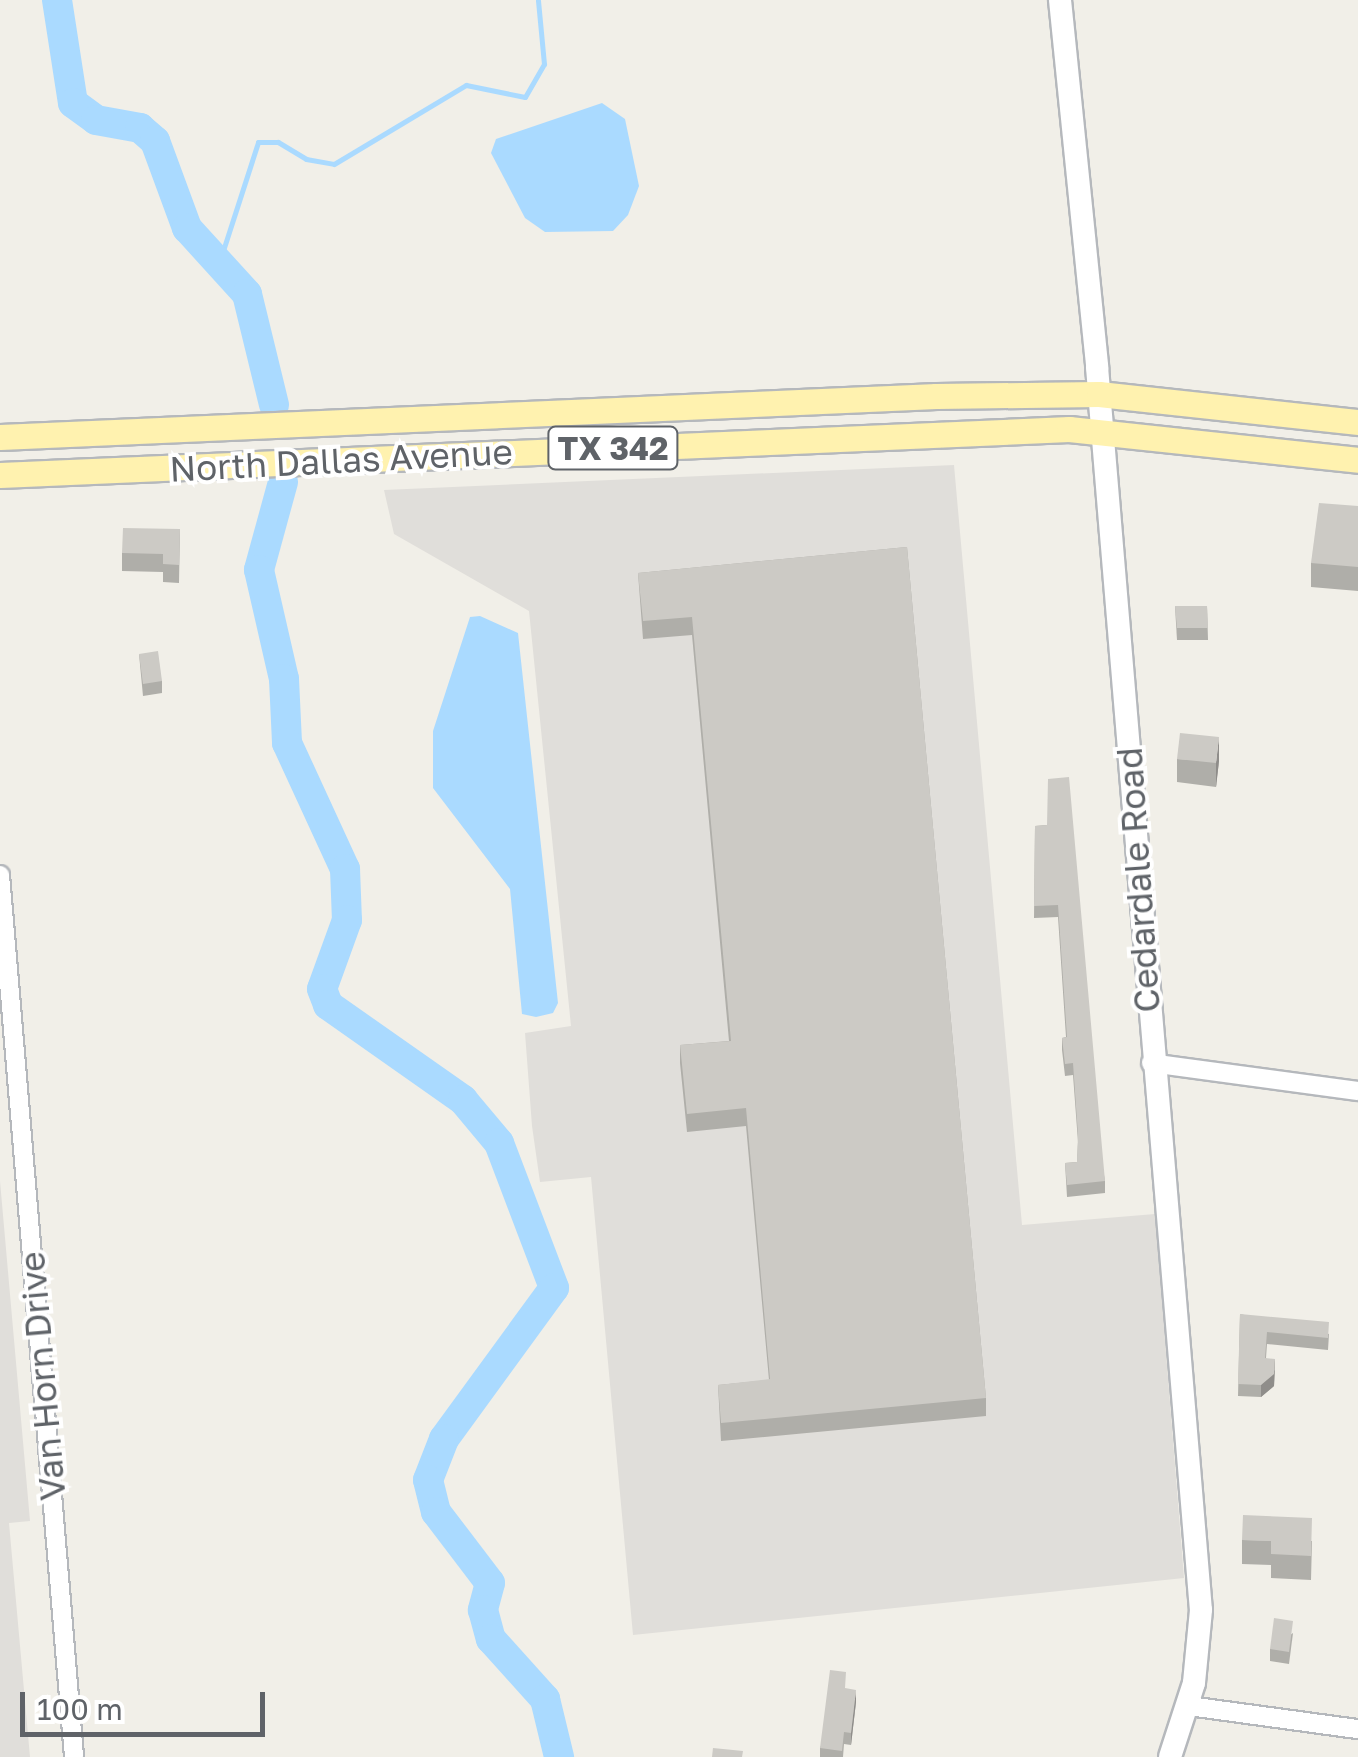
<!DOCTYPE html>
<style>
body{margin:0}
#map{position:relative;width:1358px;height:1757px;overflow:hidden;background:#f1efe8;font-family:"Golos Text",sans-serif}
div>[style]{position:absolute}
.industrial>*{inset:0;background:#e0deda}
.water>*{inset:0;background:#aadaff}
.stream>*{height:5px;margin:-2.5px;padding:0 2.5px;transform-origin:2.5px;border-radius:2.5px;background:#aadaff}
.river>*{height:30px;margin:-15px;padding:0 15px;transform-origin:15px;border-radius:15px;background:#aadaff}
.roads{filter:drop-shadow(2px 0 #b5b8bc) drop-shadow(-2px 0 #b5b8bc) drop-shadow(0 2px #b5b8bc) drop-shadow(0 -2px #b5b8bc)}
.street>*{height:18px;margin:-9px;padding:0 9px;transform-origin:9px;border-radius:9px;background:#fff}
.secondary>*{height:22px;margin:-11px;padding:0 11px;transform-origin:11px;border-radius:11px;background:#fff}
.primary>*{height:25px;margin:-12.5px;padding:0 12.5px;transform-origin:12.5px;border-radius:12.5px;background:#fff2af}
.wall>*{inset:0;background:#afaea9}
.shaded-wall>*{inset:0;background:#8f8d8a}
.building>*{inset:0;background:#cccac5}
span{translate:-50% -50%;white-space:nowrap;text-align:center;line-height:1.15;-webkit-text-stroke:8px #fff;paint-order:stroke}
.shield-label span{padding:2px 8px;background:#fff;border:2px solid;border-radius:8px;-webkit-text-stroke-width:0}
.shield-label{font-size:32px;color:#5f6368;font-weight:700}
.street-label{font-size:35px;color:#5f6368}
.scale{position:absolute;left:20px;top:1692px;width:245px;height:45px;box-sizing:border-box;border:5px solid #5f6368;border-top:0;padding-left:12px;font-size:30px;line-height:35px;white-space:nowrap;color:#5f6368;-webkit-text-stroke:8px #fff;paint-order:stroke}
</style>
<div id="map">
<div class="industrial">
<i style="clip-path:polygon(954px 465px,1022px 1225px,1155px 1214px,1184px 1578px,633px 1635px,591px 1177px,540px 1182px,532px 1126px,525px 1033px,571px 1026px,529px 611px,394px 534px,384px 490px)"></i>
<i style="clip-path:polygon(0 1181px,30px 1521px,9px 1523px,30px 1757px,0 1757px)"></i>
</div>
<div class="water">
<i style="clip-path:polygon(602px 103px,625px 119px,639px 186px,628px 215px,613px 231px,545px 232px,525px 218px,491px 153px,496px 139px)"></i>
<i style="clip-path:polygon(480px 616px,518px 633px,558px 1003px,553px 1013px,536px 1017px,522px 1014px,510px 889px,433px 788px,433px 731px,470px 617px)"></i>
</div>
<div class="stream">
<i style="left:219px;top:263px;width:127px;rotate:-72.1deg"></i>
<i style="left:258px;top:142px;width:20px"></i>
<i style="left:278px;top:142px;width:33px;rotate:31deg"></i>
<i style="left:306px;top:159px;width:28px;rotate:10deg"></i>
<i style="left:334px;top:164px;width:154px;rotate:-30.9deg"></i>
<i style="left:466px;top:85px;width:60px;rotate:11.5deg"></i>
<i style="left:525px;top:97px;width:38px;rotate:-60deg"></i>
<i style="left:544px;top:64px;width:64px;rotate:-95.4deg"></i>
</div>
<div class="river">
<i style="left:57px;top:0;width:104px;rotate:81.2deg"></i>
<i style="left:73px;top:103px;width:29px;rotate:36deg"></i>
<i style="left:96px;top:120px;width:45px;rotate:10.3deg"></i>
<i style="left:140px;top:128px;width:20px;rotate:41deg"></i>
<i style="left:155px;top:141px;width:93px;rotate:69.8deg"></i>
<i style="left:187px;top:228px;width:89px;rotate:47.7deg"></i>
<i style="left:247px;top:294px;width:114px;rotate:76.3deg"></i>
<i style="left:283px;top:482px;width:91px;rotate:105.3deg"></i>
<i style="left:259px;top:570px;width:112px;rotate:77.1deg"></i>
<i style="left:284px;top:679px;width:64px;rotate:87.3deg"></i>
<i style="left:287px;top:743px;width:139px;rotate:65.3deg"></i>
<i style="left:345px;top:869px;width:51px;rotate:87.8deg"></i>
<i style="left:347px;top:920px;width:73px;rotate:109.9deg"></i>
<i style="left:322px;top:989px;width:17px;rotate:69deg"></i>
<i style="left:328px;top:1005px;width:165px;rotate:35.1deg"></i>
<i style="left:463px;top:1100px;width:56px;rotate:50.1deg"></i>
<i style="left:499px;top:1143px;width:155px;rotate:69.2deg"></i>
<i style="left:554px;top:1288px;width:187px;rotate:126.1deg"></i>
<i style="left:444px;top:1439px;width:44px;rotate:111.3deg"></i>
<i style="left:428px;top:1480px;width:33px;rotate:76deg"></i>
<i style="left:436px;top:1512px;width:89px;rotate:52.7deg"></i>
<i style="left:490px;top:1583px;width:28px;rotate:105deg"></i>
<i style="left:483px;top:1610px;width:30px;rotate:75deg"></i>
<i style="left:491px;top:1639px;width:81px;rotate:48deg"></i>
<i style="left:545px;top:1699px;width:60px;rotate:76.4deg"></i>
</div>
<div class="roads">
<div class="street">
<i style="left:0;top:875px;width:885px;rotate:85.2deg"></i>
<i style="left:1151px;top:1063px;width:209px;rotate:7.7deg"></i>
<i style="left:1189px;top:1706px;width:171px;rotate:7.8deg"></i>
</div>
<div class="secondary">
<i style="left:1060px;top:0;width:369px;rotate:84.2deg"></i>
<i style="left:1097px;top:367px;width:1247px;rotate:85.22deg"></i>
<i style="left:1201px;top:1610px;width:73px;rotate:95.5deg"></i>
<i style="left:1194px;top:1683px;width:78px;rotate:108deg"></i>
</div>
<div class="primary">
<i style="left:0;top:437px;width:937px;rotate:-2.51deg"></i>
<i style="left:936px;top:396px;width:163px;rotate:-0.7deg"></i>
<i style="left:1099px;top:394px;width:261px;rotate:6.2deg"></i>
<i style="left:0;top:475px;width:1070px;rotate:-2.46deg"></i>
<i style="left:1069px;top:429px;width:291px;rotate:6.1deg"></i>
</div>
</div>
<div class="wall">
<i style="clip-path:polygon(1358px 506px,1358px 591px,1311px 587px,1311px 563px)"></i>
<i style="clip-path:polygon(180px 529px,179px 583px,163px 582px,163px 572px,122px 571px,122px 553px)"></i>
<i style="clip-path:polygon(907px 547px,986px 1398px,986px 1416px,721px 1441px,718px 1385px,769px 1380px,746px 1126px,687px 1132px,680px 1063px,680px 1045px,729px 1041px,692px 635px,643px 639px,638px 573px)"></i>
<i style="clip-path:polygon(1175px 606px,1207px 606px,1208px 640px,1177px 640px)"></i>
<i style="clip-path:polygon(139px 654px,162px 681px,162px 693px,143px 696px)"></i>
<i style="clip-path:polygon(1177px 759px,1219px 761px,1216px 787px,1177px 782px)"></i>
<i style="clip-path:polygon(1047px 825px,1105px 1181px,1105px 1193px,1067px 1197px,1065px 1163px,1077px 1162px,1078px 1142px,1073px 1075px,1065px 1076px,1062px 1050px,1062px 1038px,1066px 1037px,1058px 917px,1034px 918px,1035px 826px)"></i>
<i style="clip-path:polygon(1240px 1314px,1329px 1334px,1328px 1350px,1267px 1344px,1266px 1358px,1275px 1371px,1274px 1386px,1261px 1397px,1238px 1396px)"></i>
<i style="clip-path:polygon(1242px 1540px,1312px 1541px,1311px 1580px,1271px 1578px,1271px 1565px,1242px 1564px)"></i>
<i style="clip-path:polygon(1293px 1633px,1289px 1664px,1270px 1661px,1270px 1649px)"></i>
<i style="clip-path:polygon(846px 1689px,856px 1702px,851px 1745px,844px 1744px,843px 1757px,820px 1757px,820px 1748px)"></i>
</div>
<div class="shaded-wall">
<i style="clip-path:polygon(1219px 737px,1219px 761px,1216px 787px,1216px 763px)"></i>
<i style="clip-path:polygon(1275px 1359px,1274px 1386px,1261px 1397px,1261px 1385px)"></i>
<i style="clip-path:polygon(856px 1690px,856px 1702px,851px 1745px,851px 1733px)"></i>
</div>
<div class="building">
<i style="clip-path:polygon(1319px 503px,1358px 506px,1358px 567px,1311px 563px)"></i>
<i style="clip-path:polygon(123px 528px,180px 529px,179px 565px,163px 564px,163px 554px,122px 553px)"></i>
<i style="clip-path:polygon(907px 547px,986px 1398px,721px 1423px,718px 1385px,770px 1379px,746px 1108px,687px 1114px,680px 1045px,731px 1041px,692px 617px,643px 621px,638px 573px)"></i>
<i style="clip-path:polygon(1175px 606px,1207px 606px,1208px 628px,1177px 628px)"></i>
<i style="clip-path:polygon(158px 651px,162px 681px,143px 684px,139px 654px)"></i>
<i style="clip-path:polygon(1180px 733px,1219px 737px,1216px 763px,1177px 759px)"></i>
<i style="clip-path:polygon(1069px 777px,1105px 1181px,1067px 1185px,1065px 1163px,1077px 1162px,1078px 1135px,1073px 1063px,1065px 1064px,1062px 1038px,1067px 1037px,1058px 905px,1034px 906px,1035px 826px,1047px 825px,1048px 779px)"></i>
<i style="clip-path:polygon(1240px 1314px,1329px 1322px,1328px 1338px,1267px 1332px,1265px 1358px,1275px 1359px,1274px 1374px,1261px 1385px,1238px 1384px)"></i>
<i style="clip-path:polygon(1243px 1515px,1312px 1518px,1311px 1556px,1271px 1554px,1271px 1541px,1242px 1540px)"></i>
<i style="clip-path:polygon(1274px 1618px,1293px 1621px,1289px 1652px,1270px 1649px)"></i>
<i style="clip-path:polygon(830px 1670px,846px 1672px,845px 1688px,856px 1690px,851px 1733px,844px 1732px,842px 1751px,820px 1748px)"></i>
<i style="clip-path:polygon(713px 1748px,743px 1751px,742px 1757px,712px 1757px)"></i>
</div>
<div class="shield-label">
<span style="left:613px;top:448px">TX 342</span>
</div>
<div class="street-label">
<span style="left:341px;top:460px;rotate:-3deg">North Dallas Avenue</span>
<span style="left:1138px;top:880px;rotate:-94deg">Cedardale Road</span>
<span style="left:42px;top:1376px;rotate:-95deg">Van Horn Drive</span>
</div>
<div class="scale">100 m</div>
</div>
